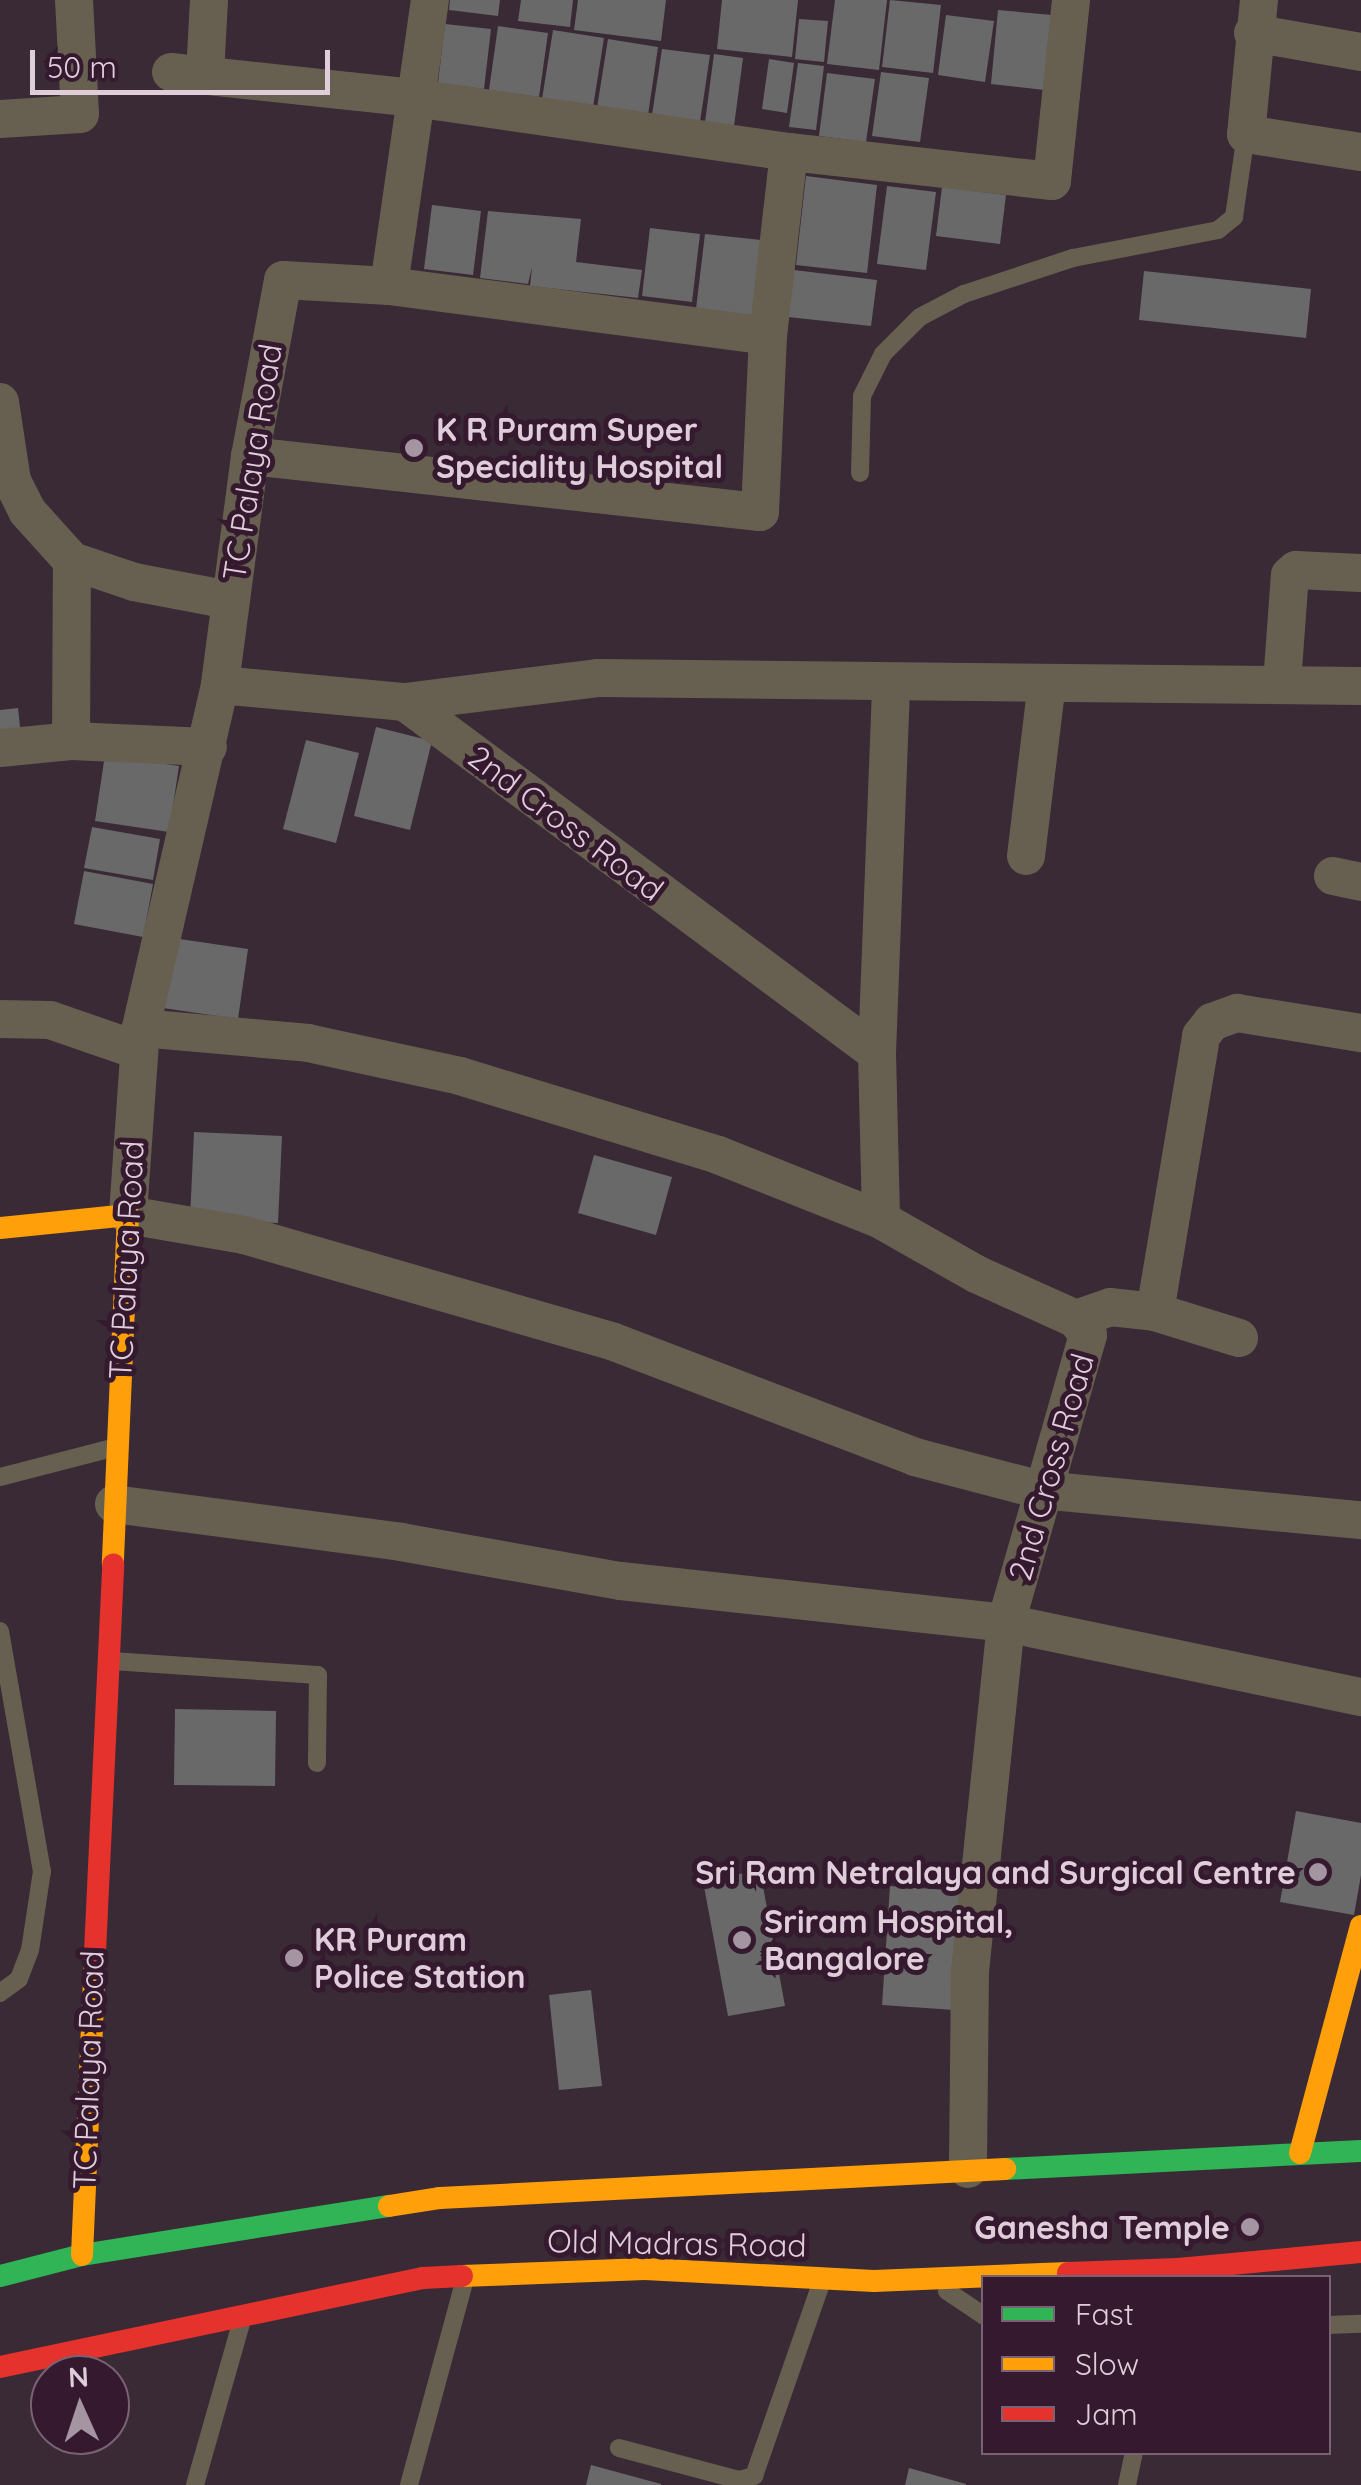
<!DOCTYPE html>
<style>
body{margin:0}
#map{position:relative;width:1361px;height:2485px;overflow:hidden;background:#392a36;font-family:Quicksand,sans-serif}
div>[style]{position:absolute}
.building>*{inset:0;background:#69696a}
.lane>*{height:18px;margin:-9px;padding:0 9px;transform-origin:9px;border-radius:9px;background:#676050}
.street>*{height:38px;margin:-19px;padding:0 19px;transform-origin:19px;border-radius:19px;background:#676050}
.fast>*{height:22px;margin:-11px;padding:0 11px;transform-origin:11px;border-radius:11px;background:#30b455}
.slow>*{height:22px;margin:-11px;padding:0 11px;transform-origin:11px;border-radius:11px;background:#ff9f0a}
.jam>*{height:22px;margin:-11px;padding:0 11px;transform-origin:11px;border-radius:11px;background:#e5322d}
.dots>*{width:28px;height:28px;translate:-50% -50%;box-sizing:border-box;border:5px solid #351a2f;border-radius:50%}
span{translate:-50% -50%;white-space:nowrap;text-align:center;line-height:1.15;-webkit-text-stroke:10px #351a2f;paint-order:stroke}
.poi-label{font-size:32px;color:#dfcdda;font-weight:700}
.left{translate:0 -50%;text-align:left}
.right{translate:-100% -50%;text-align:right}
.street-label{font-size:32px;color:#dfcdda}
.legend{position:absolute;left:981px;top:2275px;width:350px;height:180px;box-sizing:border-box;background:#351a2f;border:2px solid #796273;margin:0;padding:12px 18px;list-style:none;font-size:30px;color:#dfcdda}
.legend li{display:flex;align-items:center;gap:20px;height:50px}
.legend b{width:50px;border:2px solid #796273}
.north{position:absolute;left:30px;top:2355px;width:100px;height:100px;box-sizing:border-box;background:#351a2f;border:2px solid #796273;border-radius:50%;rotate:357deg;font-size:28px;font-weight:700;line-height:40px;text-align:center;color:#dfcdda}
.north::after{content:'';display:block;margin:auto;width:35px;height:45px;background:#a594a1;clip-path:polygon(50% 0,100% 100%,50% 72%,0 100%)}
.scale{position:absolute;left:30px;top:50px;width:300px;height:45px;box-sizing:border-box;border:5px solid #dfcdda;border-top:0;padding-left:12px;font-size:30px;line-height:35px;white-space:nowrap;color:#dfcdda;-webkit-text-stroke:8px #351a2f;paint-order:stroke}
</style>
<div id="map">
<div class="building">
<i style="clip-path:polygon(450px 0,500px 0,498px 16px,449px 10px)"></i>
<i style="clip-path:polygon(521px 0,573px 0,570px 27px,518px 21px)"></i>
<i style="clip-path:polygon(578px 0,666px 0,661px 41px,574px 30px)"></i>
<i style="clip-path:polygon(722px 0,798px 0,792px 57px,717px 49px)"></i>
<i style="clip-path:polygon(835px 0,887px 0,879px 70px,827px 64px)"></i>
<i style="clip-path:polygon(890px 0,941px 5px,933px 73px,882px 67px)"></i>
<i style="clip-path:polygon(998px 10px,1052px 15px,1044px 90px,991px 84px)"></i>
<i style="clip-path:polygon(946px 15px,994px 21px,985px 82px,938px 75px)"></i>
<i style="clip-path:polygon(799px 19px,828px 21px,824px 62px,795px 59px)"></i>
<i style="clip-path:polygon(445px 24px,491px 29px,484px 89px,438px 83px)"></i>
<i style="clip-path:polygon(498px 26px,548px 33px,539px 97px,489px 90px)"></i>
<i style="clip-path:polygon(553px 30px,604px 38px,593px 107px,542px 99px)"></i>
<i style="clip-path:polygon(608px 39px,658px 47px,648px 115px,597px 108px)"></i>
<i style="clip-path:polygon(662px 49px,710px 55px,700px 122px,652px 115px)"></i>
<i style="clip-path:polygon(714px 54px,743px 58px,734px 126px,705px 122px)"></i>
<i style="clip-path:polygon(769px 59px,794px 63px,787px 113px,762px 109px)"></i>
<i style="clip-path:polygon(798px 63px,824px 66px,816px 130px,789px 127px)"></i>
<i style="clip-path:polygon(881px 72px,929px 78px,920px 142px,872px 136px)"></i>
<i style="clip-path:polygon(827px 73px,875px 79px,866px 142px,819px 136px)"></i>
<i style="clip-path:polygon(806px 176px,877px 185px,867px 273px,796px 265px)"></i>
<i style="clip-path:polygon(887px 186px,936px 192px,926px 270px,877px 264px)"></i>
<i style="clip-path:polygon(942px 187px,1006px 195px,1000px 244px,936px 236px)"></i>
<i style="clip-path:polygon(432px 205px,481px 211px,473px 275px,424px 269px)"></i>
<i style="clip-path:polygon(488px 211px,581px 219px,576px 262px,642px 270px,638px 298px,530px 286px,532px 267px,528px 284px,480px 278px)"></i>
<i style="clip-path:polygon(650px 228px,700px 234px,692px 302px,642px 296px)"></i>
<i style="clip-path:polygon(705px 234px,761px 240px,752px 315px,696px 309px)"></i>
<i style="clip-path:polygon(794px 270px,877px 280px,871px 326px,788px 317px)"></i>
<i style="clip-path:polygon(1144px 271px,1311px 289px,1306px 338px,1139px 320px)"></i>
<i style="clip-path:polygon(18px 708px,21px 736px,0 738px,0 710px)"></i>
<i style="clip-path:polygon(376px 727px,432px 741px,410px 830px,354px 816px)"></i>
<i style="clip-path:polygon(306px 740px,359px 753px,336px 843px,283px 829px)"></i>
<i style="clip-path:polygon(105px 755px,179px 766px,169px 832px,95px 821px)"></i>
<i style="clip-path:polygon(92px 827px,160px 839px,153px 880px,84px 868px)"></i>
<i style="clip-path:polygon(84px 871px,153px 884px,143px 937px,74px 924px)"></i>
<i style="clip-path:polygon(173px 938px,248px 949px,238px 1019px,163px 1008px)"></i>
<i style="clip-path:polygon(194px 1132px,282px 1136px,278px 1223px,190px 1219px)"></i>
<i style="clip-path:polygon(594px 1155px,672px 1177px,656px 1235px,578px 1213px)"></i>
<i style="clip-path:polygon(175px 1709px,276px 1711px,275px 1786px,174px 1785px)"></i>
<i style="clip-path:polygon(1296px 1811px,1361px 1823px,1361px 1875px,1354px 1915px,1280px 1902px)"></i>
<i style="clip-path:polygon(760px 1870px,785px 2006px,728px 2016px,703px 1881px)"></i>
<i style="clip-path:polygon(890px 1886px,962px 1891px,954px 2010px,882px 2005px)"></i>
<i style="clip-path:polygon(591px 1990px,602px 2086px,559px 2090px,549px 1995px)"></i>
<i style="clip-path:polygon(591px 2465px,661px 2484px,661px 2485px,586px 2485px)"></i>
<i style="clip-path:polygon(909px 2468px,966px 2484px,966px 2485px,905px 2485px)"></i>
</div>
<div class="lane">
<i style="left:860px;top:473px;width:77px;rotate:-88.5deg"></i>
<i style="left:862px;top:396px;width:47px;rotate:-63.4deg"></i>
<i style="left:883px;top:354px;width:52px;rotate:-45deg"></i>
<i style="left:920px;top:317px;width:50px;rotate:-27.6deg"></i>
<i style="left:964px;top:294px;width:115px;rotate:-18.3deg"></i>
<i style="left:1073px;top:258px;width:148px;rotate:-10.9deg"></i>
<i style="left:1218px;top:230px;width:21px;rotate:-39deg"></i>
<i style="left:1234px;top:217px;width:84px;rotate:-81.8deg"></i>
<i style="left:0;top:1477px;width:116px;rotate:-14.5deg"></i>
<i style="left:0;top:1631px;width:244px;rotate:80.1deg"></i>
<i style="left:42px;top:1871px;width:80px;rotate:98.6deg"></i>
<i style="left:30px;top:1950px;width:31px;rotate:111deg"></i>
<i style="left:19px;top:1979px;width:24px;rotate:144deg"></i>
<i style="left:112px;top:1661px;width:206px;rotate:3.9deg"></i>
<i style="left:318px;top:1675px;width:88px;rotate:90.7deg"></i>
<i style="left:947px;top:2291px;width:45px;rotate:34deg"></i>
<i style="left:1328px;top:2325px;width:33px;rotate:-2deg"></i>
<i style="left:619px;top:2448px;width:124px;rotate:14.9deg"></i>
<i style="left:739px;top:2480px;width:16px;rotate:-15deg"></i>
<i style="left:754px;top:2476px;width:203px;rotate:-70.8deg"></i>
<i style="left:195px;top:2485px;width:167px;rotate:-74.1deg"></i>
<i style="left:409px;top:2485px;width:209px;rotate:-74.8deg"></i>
<i style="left:1127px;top:2485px;width:34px;rotate:-78deg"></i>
</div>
<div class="street">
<i style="left:1071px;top:0;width:182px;rotate:96deg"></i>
<i style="left:1052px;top:181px;width:265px;rotate:-173.7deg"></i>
<i style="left:789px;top:152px;width:377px;rotate:-171.8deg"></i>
<i style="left:416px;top:98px;width:190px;rotate:98.2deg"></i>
<i style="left:389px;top:286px;width:106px;rotate:-176.8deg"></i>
<i style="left:283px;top:280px;width:179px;rotate:100.6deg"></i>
<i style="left:250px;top:456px;width:231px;rotate:97.5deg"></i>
<i style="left:220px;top:685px;width:352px;rotate:103deg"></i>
<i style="left:141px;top:1028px;width:187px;rotate:94deg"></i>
<i style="left:128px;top:1215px;width:118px;rotate:9.8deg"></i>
<i style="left:244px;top:1235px;width:385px;rotate:16.1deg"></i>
<i style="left:614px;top:1342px;width:322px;rotate:20.9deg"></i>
<i style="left:915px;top:1457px;width:130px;rotate:14.7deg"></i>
<i style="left:1041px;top:1490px;width:321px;rotate:5.4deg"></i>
<i style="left:1259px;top:0;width:135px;rotate:95.5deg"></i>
<i style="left:1246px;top:134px;width:116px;rotate:8.9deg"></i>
<i style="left:1253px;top:33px;width:110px;rotate:10deg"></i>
<i style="left:171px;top:72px;width:246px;rotate:6.1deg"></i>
<i style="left:416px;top:98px;width:99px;rotate:-81.9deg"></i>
<i style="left:205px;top:74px;width:74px;rotate:-86.9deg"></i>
<i style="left:0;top:119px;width:80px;rotate:-3.6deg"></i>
<i style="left:80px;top:114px;width:114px;rotate:-93deg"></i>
<i style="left:389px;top:286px;width:382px;rotate:7.5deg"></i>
<i style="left:0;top:402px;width:80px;rotate:81.4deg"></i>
<i style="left:12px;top:481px;width:34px;rotate:63deg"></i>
<i style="left:27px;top:511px;width:67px;rotate:48deg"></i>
<i style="left:72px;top:561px;width:65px;rotate:18.7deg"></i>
<i style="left:134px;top:582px;width:97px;rotate:10.7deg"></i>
<i style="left:250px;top:456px;width:513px;rotate:6.27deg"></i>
<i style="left:760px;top:512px;width:176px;rotate:-87.4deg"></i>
<i style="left:768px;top:336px;width:185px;rotate:-83.5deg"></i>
<i style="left:1282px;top:683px;width:108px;rotate:-85.8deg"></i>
<i style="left:1290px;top:575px;width:8px;rotate:-40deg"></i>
<i style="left:1296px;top:570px;width:65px;rotate:2.6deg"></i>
<i style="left:220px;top:685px;width:186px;rotate:5.3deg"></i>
<i style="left:405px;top:702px;width:194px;rotate:-7.1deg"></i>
<i style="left:598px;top:678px;width:763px;rotate:0.6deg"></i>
<i style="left:405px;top:702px;width:588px;rotate:36.64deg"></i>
<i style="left:877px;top:1053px;width:167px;rotate:88.6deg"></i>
<i style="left:881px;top:1220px;width:109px;rotate:29.6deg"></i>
<i style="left:976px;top:1274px;width:110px;rotate:24.2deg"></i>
<i style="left:1076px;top:1319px;width:20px;rotate:53deg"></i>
<i style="left:1088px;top:1335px;width:299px;rotate:105.9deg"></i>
<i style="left:1006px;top:1623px;width:351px;rotate:95.9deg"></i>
<i style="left:970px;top:1972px;width:197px;rotate:90.6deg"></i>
<i style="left:71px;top:741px;width:180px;rotate:-89.7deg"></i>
<i style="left:0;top:748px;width:71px;rotate:-5.6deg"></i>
<i style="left:71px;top:741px;width:137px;rotate:2.5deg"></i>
<i style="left:1026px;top:856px;width:174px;rotate:-83.1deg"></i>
<i style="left:1333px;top:876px;width:29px;rotate:12deg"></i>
<i style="left:0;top:1019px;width:50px;rotate:1.1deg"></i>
<i style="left:50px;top:1020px;width:92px;rotate:19deg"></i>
<i style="left:141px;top:1028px;width:168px;rotate:5.1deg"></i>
<i style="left:308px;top:1043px;width:156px;rotate:12.2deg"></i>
<i style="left:460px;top:1076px;width:270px;rotate:17deg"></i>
<i style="left:718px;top:1155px;width:175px;rotate:21.7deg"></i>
<i style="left:877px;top:1053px;width:369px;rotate:-87.8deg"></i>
<i style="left:1155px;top:1312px;width:280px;rotate:-80.5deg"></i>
<i style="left:1201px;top:1036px;width:18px;rotate:-52deg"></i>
<i style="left:1212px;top:1022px;width:27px;rotate:-20deg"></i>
<i style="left:1237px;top:1013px;width:126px;rotate:9.2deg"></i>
<i style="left:1076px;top:1319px;width:36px;rotate:-19deg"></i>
<i style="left:1110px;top:1307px;width:45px;rotate:6.3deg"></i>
<i style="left:1155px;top:1312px;width:88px;rotate:17.2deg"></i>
<i style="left:114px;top:1504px;width:290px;rotate:7.5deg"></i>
<i style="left:401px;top:1542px;width:223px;rotate:10.1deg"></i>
<i style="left:621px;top:1581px;width:387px;rotate:6.2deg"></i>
<i style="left:1006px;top:1623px;width:363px;rotate:11.8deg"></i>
</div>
<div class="fast">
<i style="left:1005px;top:2169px;width:356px;rotate:-2.9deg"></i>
<i style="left:0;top:2276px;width:85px;rotate:-14.4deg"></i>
<i style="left:82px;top:2255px;width:311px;rotate:-9.1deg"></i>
</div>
<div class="slow">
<i style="left:0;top:1228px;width:129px;rotate:-5.8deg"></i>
<i style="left:128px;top:1215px;width:349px;rotate:92.5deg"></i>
<i style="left:1300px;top:2153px;width:235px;rotate:-75deg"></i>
<i style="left:389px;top:2206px;width:52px;rotate:-8.9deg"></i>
<i style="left:440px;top:2198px;width:566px;rotate:-2.94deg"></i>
<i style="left:82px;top:2255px;width:303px;rotate:-87.5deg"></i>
<i style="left:462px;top:2276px;width:183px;rotate:-2.2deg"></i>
<i style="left:645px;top:2269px;width:229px;rotate:3deg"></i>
<i style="left:874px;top:2281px;width:194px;rotate:-2.4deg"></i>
</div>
<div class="jam">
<i style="left:95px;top:1952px;width:388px;rotate:-87.3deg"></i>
<i style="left:1068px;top:2273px;width:110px;rotate:-2.1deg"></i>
<i style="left:1178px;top:2269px;width:184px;rotate:-5.3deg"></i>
<i style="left:0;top:2367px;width:432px;rotate:-11.9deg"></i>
<i style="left:423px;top:2278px;width:39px;rotate:-3deg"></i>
</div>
<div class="dots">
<i style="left:414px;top:448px;background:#a594a1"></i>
<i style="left:1318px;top:1872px;background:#a594a1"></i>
<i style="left:742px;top:1940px;background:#a594a1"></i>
<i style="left:294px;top:1958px;background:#a594a1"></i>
<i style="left:1250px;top:2227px;background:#a594a1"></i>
</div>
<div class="poi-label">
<span class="left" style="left:436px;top:448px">K R Puram Super<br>Speciality Hospital</span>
<span class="right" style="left:1296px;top:1872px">Sri Ram Netralaya and Surgical Centre</span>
<span class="left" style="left:764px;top:1940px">Sriram Hospital,<br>Bangalore</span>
<span class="left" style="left:314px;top:1958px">KR Puram<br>Police Station</span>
<span class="right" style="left:1230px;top:2227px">Ganesha Temple</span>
</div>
<div class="street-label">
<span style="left:252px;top:462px;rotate:-81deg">TC Palaya Road</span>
<span style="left:566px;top:823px;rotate:37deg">2nd Cross Road</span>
<span style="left:126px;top:1260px;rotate:-87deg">TC Palaya Road</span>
<span style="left:1051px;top:1467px;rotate:-74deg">2nd Cross Road</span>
<span style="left:88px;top:2070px;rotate:-88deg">TC Palaya Road</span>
<span style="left:677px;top:2243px;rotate:1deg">Old Madras Road</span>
</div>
<ul class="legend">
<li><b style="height:12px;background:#30b455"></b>Fast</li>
<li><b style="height:12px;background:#ff9f0a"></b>Slow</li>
<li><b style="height:12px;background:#e5322d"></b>Jam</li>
</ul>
<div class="north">N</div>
<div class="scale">50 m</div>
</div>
